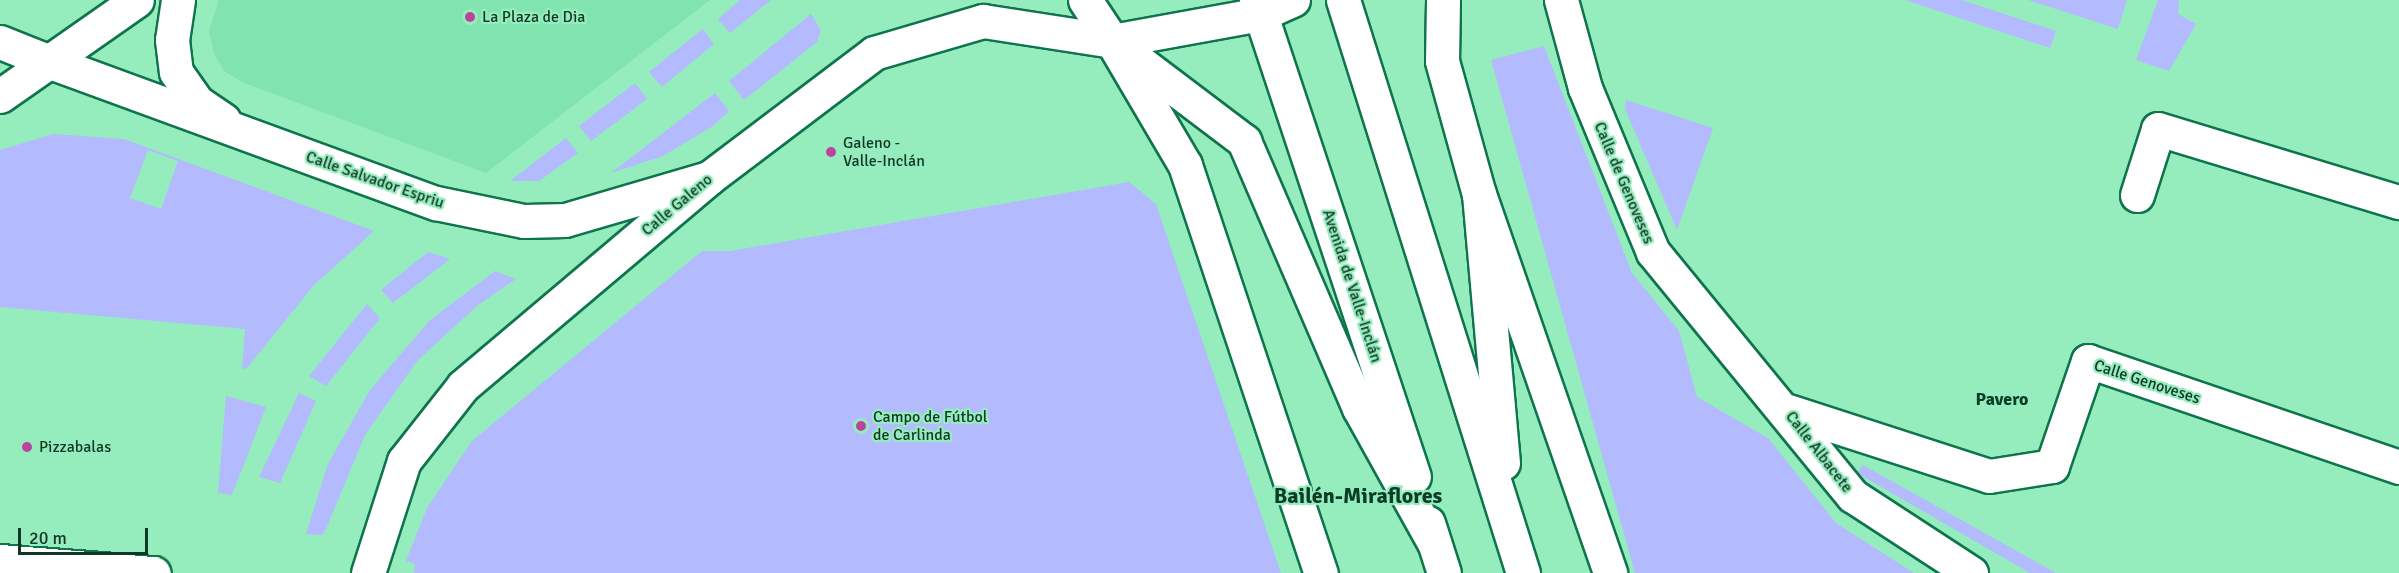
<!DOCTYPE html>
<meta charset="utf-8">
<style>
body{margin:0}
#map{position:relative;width:2399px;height:573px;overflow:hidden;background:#95edbe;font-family:Signika,sans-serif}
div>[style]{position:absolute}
.built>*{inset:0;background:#81e3b0}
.green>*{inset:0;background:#b3bafe}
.roads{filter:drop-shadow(2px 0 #0e744c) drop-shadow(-2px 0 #0e744c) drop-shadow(0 2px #0e744c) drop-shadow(0 -2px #0e744c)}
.minor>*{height:33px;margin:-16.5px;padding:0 16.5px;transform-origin:16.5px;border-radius:16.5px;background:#fff}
.tertiary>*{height:33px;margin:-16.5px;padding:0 16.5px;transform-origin:16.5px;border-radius:16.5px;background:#fff}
.primary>*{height:33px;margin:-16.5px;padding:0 16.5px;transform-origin:16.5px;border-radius:16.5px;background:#fff}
.dots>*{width:16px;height:16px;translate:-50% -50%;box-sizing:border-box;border:3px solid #95edbe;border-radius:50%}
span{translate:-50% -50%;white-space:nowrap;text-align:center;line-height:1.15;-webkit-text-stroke:4.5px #95edbe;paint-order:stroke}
.poi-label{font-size:16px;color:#123725}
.left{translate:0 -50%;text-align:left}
.street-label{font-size:16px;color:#123725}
.neighbourhood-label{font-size:18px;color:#0a3c26;font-weight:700}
.district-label{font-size:22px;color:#0a3c26;font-weight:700}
.scale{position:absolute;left:18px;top:528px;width:130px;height:27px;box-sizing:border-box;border:3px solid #123725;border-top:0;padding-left:8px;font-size:18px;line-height:21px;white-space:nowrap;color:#123725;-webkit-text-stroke:4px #95edbe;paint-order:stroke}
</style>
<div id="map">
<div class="built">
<i style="clip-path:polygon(219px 0,710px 0,486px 173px,242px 82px,224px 71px,214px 54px,209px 30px)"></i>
</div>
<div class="green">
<i style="clip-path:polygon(740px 0,771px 0,730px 33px,718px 19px)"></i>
<i style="clip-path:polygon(1905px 0,1962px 0,2056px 31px,2050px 48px)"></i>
<i style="clip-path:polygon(2028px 0,2127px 0,2118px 29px)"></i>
<i style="clip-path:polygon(2158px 0,2179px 0,2178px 14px,2196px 24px,2169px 71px,2136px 60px)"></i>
<i style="clip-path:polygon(811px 14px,821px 30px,817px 42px,744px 100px,729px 81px)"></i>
<i style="clip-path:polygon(703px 29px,714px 44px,662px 87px,649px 72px)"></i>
<i style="clip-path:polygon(1544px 46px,1632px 273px,1679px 331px,1697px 397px,1768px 438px,1836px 523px,1914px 573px,1635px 573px,1491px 60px)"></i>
<i style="clip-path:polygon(635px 83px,647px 99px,591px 141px,579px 126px)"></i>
<i style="clip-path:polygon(715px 93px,729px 111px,713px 126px,663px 156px,611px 173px)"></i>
<i style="clip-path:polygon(1626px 100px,1713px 128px,1677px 230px,1625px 109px)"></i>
<i style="clip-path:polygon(evenodd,53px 134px,124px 139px,374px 231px,314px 285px,247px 368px,242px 369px,245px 329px,0 307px,0 150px,53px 134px,148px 150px,178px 161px,161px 209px,130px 198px,148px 150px)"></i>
<i style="clip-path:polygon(566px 138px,578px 153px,539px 181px,510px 181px)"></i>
<i style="clip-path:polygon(1129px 182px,1156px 204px,1281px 573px,414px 573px,415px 564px,406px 561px,427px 508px,472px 441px,702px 251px,730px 251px)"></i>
<i style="clip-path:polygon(428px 252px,450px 259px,393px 303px,381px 290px)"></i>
<i style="clip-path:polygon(495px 271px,516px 279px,478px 305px,417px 361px,365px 435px,326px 529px,322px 535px,306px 534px,328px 464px,370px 390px,429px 321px)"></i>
<i style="clip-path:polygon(367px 304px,380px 318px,326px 386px,309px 376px)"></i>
<i style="clip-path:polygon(299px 393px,316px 401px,280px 483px,259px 477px)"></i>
<i style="clip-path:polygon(226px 396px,266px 407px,232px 495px,218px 493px)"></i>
<i style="clip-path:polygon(1863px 465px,2056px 573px,2030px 573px,1857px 473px)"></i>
</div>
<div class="roads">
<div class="minor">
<i style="left:178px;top:0;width:40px;rotate:98.5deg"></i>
<i style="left:172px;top:40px;width:32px;rotate:83deg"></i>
<i style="left:176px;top:72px;width:37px;rotate:55deg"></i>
<i style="left:197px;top:102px;width:32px;rotate:34deg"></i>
<i style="left:1561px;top:0;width:91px;rotate:74.7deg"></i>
<i style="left:1585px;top:88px;width:178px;rotate:67.5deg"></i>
<i style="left:1653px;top:252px;width:315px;rotate:50.7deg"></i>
<i style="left:1853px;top:496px;width:141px;rotate:33.1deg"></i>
<i style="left:50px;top:62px;width:411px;rotate:20.1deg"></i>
<i style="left:436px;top:203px;width:90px;rotate:11.6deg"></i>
<i style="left:524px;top:221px;width:41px;rotate:-1.4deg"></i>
<i style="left:565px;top:220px;width:150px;rotate:-16.3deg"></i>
<i style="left:2137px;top:195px;width:69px;rotate:-72.3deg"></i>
<i style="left:2158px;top:129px;width:252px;rotate:16.9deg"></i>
<i style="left:1788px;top:411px;width:211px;rotate:17.9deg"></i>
<i style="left:1989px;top:476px;width:64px;rotate:-9deg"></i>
<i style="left:2052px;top:466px;width:111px;rotate:-71.1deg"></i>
<i style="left:2088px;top:361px;width:329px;rotate:18.8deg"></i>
</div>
<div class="tertiary">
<i style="left:1443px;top:0;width:61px;rotate:90.9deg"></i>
<i style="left:1442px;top:61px;width:138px;rotate:74.5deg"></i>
<i style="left:1479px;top:194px;width:401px;rotate:70.9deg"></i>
<i style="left:0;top:42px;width:54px;rotate:21.8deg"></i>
<i style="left:0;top:96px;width:167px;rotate:-35deg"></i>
<i style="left:0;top:561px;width:154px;rotate:4.5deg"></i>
<i style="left:368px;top:573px;width:118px;rotate:-72.2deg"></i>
<i style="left:404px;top:461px;width:95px;rotate:-51.8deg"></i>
<i style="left:463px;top:386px;width:322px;rotate:-40.2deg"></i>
<i style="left:709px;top:178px;width:207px;rotate:-37.1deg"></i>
<i style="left:874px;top:53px;width:114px;rotate:-16.4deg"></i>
<i style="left:983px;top:21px;width:131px;rotate:8.8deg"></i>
<i style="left:1112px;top:41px;width:144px;rotate:59.5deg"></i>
<i style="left:1185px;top:165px;width:430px;rotate:71.6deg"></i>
</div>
<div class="primary">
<i style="left:1085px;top:0;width:49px;rotate:56.6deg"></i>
<i style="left:1112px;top:41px;width:166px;rotate:37.1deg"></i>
<i style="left:1244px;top:141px;width:291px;rotate:66.7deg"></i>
<i style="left:1359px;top:408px;width:154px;rotate:60.9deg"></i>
<i style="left:1256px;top:0;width:502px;rotate:71.67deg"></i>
<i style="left:1343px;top:0;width:601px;rotate:72.56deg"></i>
<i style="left:1112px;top:41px;width:151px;rotate:-10.3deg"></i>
<i style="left:1261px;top:14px;width:35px;rotate:-24deg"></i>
<i style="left:1479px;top:194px;width:270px;rotate:84.9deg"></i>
<i style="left:1428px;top:523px;width:52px;rotate:72.3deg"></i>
</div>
</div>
<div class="dots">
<i style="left:470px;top:17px;background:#bb459c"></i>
<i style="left:831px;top:152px;background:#bb459c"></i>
<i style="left:861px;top:426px;background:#bb459c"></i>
<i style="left:27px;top:447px;background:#bb459c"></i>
</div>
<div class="poi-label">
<span class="left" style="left:482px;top:17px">La Plaza de Dia</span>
<span class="left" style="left:843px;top:152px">Galeno -<br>Valle-Inclán</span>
<span class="left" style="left:873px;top:426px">Campo de Fútbol<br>de Carlinda</span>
<span class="left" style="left:39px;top:447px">Pizzabalas</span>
</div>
<div class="street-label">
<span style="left:375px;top:180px;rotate:19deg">Calle Salvador Espriu</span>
<span style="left:1624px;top:183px;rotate:67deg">Calle de Genoveses</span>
<span style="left:677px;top:205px;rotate:-40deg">Calle Galeno</span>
<span style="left:1352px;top:286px;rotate:72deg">Avenida de Valle-Inclán</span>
<span style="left:2147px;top:382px;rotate:18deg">Calle Genoveses</span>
<span style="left:1819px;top:452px;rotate:52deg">Calle Albacete</span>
</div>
<div class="neighbourhood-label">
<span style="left:2002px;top:399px">Pavero</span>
</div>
<div class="district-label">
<span style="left:1358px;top:496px">Bailén-Miraflores</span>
</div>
<div class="scale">20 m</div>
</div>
